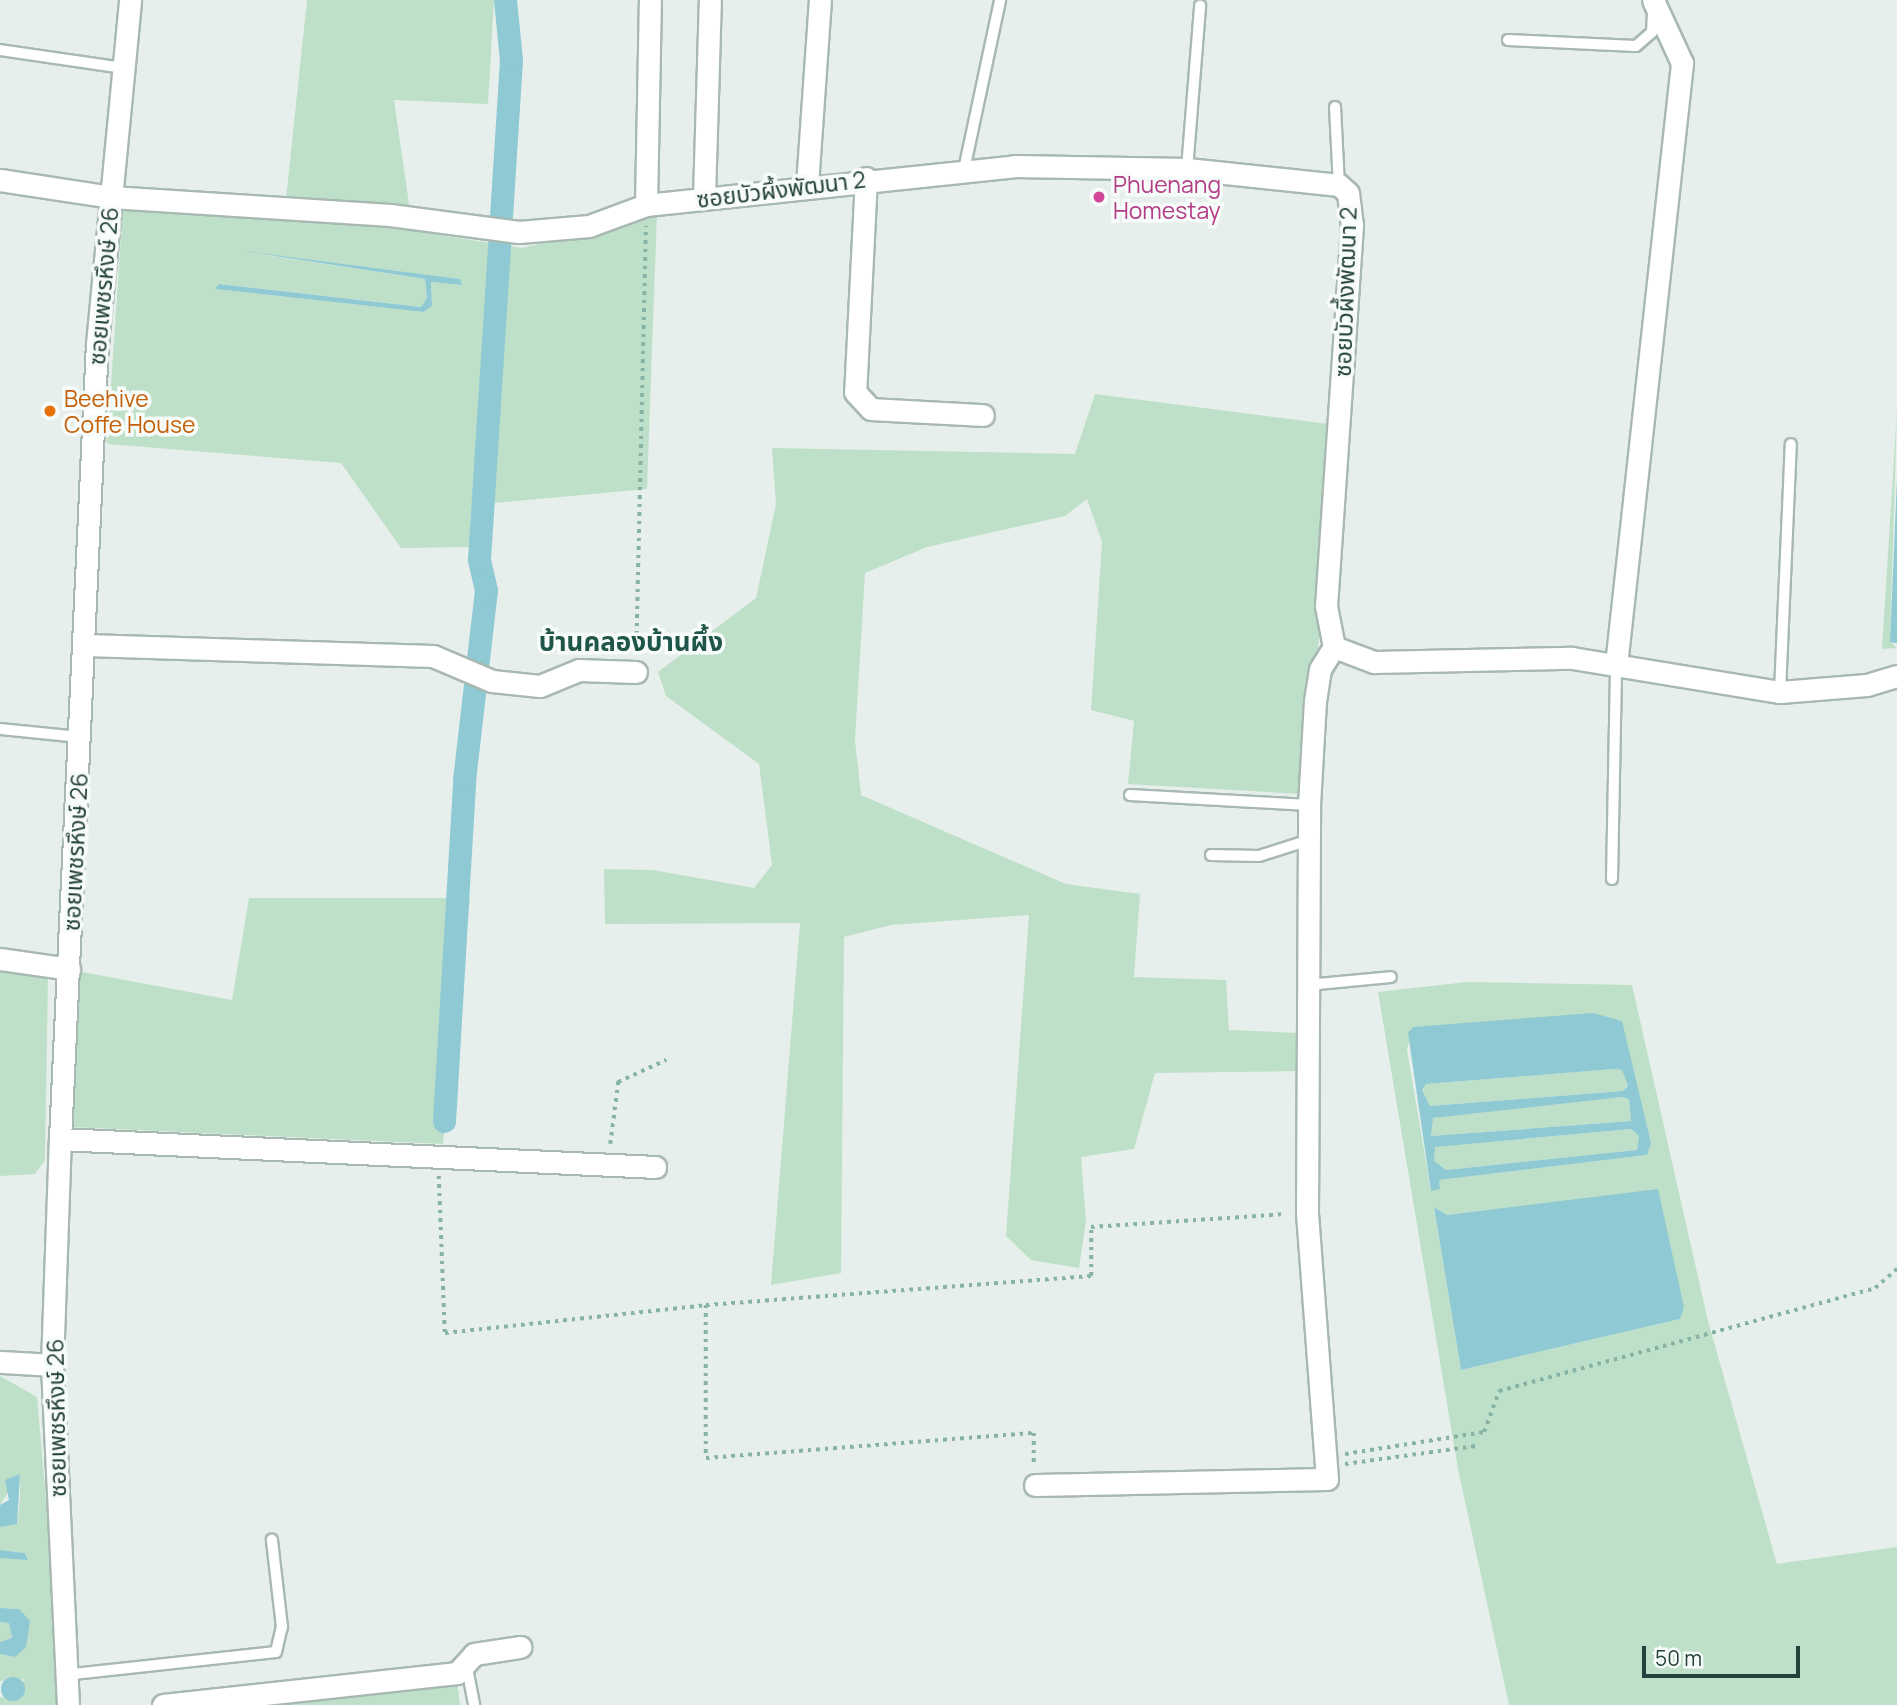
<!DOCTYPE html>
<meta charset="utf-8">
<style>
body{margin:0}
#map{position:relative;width:1897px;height:1705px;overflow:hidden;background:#e6efeb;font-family:Manrope,"Noto Sans Thai",sans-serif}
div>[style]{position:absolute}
.green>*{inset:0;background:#bfe0c8}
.water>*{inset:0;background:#8ec9d4}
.round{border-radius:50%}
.canal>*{height:23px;margin:-11.5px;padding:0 11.5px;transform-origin:11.5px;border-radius:11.5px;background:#8ec9d4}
.path>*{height:3.5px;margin-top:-1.75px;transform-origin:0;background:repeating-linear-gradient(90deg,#86b3a5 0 3.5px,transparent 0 8.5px)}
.roads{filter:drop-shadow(2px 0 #a8b8b2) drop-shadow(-2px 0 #a8b8b2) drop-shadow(0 2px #a8b8b2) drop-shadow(0 -2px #a8b8b2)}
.service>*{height:10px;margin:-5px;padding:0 5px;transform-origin:5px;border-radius:5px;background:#fff}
.minor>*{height:21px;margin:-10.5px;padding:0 10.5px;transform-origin:10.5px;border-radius:10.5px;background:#fff}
.tertiary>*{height:21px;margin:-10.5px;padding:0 10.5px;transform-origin:10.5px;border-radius:10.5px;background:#fff}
.dots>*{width:19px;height:19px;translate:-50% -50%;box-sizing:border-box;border:4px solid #f7fbf9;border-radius:50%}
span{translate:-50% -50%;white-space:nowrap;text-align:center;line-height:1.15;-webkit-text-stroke:7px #f7fbf9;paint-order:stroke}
.hotel-label{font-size:23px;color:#b23c85}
.left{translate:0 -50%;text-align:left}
.street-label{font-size:23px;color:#24423a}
.food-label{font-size:23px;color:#c56008}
.quarter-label{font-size:26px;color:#1f5548;font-weight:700}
.scale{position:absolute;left:1642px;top:1646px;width:158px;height:32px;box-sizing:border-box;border:4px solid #24423a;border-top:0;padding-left:9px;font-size:21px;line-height:24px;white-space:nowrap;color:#24423a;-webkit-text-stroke:5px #f7fbf9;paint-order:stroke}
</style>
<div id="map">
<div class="green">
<i style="clip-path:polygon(evenodd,307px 0,494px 0,488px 104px,394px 100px,413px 231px,523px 248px,657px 213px,647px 489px,471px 505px,470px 547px,401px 548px,341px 463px,107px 444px,123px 207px,284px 218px,307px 0,245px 252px,460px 279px,461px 285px,431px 282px,432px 306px,424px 312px,216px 289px,219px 284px,422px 307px,427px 298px,425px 279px,245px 252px)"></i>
<i style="clip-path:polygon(1095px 394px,1329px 424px,1320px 631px,1300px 794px,1128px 784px,1134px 721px,1091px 710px,1102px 542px,1087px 499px,1065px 516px,927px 547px,865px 573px,855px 740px,861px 795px,1066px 884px,1140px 894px,1134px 977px,1226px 980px,1229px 1030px,1299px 1033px,1300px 1071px,1155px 1073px,1134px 1149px,1081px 1157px,1086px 1220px,1079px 1268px,1031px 1260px,1006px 1236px,1029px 915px,891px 925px,844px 937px,841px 1273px,771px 1285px,800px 923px,605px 924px,604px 869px,653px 870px,754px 888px,772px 865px,759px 764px,666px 696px,658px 672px,756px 598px,776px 504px,772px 448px,1075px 454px)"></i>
<i style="clip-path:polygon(1897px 410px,1890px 641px,1897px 648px,1882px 649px)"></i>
<i style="clip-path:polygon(249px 898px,470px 898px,443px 1144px,70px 1127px,77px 971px,232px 1000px)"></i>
<i style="clip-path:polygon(0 968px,48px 975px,45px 1160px,35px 1174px,0 1176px)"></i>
<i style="clip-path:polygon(evenodd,1467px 982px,1632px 985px,1708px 1321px,1777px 1564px,1897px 1547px,1897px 1705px,1509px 1705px,1458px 1469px,1378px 992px,1467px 982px,1621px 1021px,1647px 1155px,1438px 1180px,1431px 1191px,1407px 1050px,1413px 1027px,1621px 1021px,1467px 982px,1648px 1192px,1680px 1319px,1461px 1370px,1434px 1207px,1447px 1215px,1648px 1192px)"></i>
<i style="clip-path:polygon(1613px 1069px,1622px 1070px,1628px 1086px,1623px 1091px,1430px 1106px,1422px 1090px,1425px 1084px)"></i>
<i style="clip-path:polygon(1622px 1097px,1629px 1098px,1631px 1121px,1431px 1136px,1432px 1118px)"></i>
<i style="clip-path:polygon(1631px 1129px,1639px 1136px,1637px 1150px,1446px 1170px,1434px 1162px,1434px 1147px)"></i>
<i style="clip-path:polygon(0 1376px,37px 1397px,64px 1705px,0 1705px,0 1697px,15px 1699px,24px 1679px,0 1681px,0 1654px,15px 1657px,19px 1609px,0 1608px,0 1558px,28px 1559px,25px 1553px,0 1550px,0 1527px,17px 1524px,20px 1497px,20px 1475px,0 1505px)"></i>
<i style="clip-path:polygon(0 1622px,9px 1623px,12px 1639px,6px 1642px,0 1642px)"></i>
<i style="clip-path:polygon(457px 1679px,460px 1705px,256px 1705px)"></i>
</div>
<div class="water">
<i style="clip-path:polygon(242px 251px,460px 279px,462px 285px,431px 282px,432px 306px,424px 312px,215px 289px,219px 284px,421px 307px,427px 298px,425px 279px)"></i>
<i style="clip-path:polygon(1897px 479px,1897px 643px,1896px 643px,1890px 642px)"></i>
<i style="clip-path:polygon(evenodd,1593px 1013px,1622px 1021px,1651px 1143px,1647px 1155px,1439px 1180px,1440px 1189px,1431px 1191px,1408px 1033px,1413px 1027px,1593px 1013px,1613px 1069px,1622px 1070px,1628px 1086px,1623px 1091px,1430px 1106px,1422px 1090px,1426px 1084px,1613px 1069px,1593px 1013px,1622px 1097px,1629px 1099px,1631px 1121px,1431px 1136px,1433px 1118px,1622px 1097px,1593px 1013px,1631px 1129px,1639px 1136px,1637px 1150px,1446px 1170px,1434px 1161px,1435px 1147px,1631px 1129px)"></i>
<i style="clip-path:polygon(1658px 1189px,1684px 1307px,1680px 1319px,1461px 1370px,1434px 1207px,1447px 1215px)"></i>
<i style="clip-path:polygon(20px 1474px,17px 1524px,0 1527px,0 1505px,9px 1500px,5px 1480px)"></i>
<i style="clip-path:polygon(0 1550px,25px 1553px,28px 1560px,0 1558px)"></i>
<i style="clip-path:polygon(0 1608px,19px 1609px,30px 1621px,26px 1647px,15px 1657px,0 1654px,0 1642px,12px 1638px,9px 1623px,0 1622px)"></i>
<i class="round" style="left:1px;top:1677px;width:24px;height:24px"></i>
</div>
<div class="canal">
<i style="left:444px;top:1121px;width:342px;rotate:-86.6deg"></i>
<i style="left:464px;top:780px;width:191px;rotate:-83.4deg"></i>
<i style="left:486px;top:590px;width:32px;rotate:-103deg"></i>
<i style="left:479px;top:559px;width:500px;rotate:-86.33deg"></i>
<i style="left:511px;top:60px;width:60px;rotate:-95.7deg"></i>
</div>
<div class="path">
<i style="left:636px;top:652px;width:426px;rotate:-88.7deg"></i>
<i style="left:610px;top:1144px;width:63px;rotate:-82.6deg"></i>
<i style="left:618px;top:1082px;width:53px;rotate:-24.6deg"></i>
<i style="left:439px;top:1176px;width:157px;rotate:87.8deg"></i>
<i style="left:445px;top:1333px;width:262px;rotate:-6.1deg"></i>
<i style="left:706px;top:1305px;width:153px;rotate:90deg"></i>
<i style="left:706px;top:1458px;width:329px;rotate:-4.4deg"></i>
<i style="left:1034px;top:1433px;width:32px;rotate:90deg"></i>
<i style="left:706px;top:1305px;width:386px;rotate:-4.3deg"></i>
<i style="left:1091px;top:1276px;width:49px;rotate:-90deg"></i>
<i style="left:1091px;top:1227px;width:195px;rotate:-3.8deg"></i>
<i style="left:1345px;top:1454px;width:141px;rotate:-9deg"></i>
<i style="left:1484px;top:1432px;width:44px;rotate:-69.9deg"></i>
<i style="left:1499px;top:1391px;width:390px;rotate:-15.3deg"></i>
<i style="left:1875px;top:1288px;width:29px;rotate:-41deg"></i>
<i style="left:1345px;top:1464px;width:132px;rotate:-7.8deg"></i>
</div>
<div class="roads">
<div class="service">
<i style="left:1508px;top:40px;width:128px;rotate:2.7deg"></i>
<i style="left:1636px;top:46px;width:21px;rotate:-41deg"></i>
<i style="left:1652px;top:32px;width:20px;rotate:-87deg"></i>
<i style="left:0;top:50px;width:125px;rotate:8.3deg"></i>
<i style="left:1335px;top:107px;width:78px;rotate:87.1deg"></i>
<i style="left:1187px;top:169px;width:164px;rotate:-85.4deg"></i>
<i style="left:964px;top:170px;width:174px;rotate:-78deg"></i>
<i style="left:1780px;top:692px;width:248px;rotate:-87.5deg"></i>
<i style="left:0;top:729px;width:80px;rotate:5.7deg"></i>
<i style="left:1130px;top:795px;width:179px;rotate:3.2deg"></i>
<i style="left:1211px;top:855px;width:48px;rotate:1.2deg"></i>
<i style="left:1259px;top:856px;width:52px;rotate:-17.7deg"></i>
<i style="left:1612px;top:879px;width:214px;rotate:-88.9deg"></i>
<i style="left:1307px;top:985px;width:84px;rotate:-5.4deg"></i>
<i style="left:467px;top:1668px;width:38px;rotate:79deg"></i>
<i style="left:64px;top:1675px;width:213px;rotate:-6.2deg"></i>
<i style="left:276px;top:1652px;width:26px;rotate:-77deg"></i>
<i style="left:282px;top:1627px;width:88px;rotate:-96.6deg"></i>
</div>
<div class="minor">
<i style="left:866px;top:178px;width:214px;rotate:92.9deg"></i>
<i style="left:855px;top:392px;width:23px;rotate:47deg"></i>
<i style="left:871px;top:409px;width:112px;rotate:3.1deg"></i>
<i style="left:0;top:180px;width:112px;rotate:8.7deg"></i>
<i style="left:111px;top:197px;width:280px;rotate:3.7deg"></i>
<i style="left:390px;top:215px;width:130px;rotate:7.5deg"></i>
<i style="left:519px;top:232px;width:70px;rotate:-4.9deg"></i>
<i style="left:589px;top:226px;width:61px;rotate:-20.2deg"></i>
<i style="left:646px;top:205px;width:370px;rotate:-6deg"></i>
<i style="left:1014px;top:166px;width:173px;rotate:1deg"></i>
<i style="left:1187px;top:169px;width:153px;rotate:6deg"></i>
<i style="left:1339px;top:185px;width:12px;rotate:42deg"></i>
<i style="left:1348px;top:193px;width:32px;rotate:83deg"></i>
<i style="left:1352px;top:225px;width:382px;rotate:93.9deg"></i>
<i style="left:1326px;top:606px;width:42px;rotate:79deg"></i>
<i style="left:1334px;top:647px;width:43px;rotate:20.6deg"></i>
<i style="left:1374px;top:662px;width:198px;rotate:-1.2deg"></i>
<i style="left:1572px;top:658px;width:211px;rotate:9.3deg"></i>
<i style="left:1780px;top:692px;width:87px;rotate:-4.6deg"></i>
<i style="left:1867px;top:685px;width:31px;rotate:-17deg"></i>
<i style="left:807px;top:185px;width:185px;rotate:-86deg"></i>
<i style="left:704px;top:198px;width:198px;rotate:-88.3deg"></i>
<i style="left:646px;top:205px;width:205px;rotate:-88.9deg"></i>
<i style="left:86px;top:645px;width:347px;rotate:1.8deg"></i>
<i style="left:433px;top:656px;width:64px;rotate:23deg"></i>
<i style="left:492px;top:681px;width:48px;rotate:5.9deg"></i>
<i style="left:540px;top:686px;width:42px;rotate:-22.3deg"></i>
<i style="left:579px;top:670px;width:57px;rotate:2deg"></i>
<i style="left:1616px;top:665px;width:606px;rotate:-83.74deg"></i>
<i style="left:1682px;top:63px;width:69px;rotate:-114.7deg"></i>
<i style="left:0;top:959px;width:70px;rotate:8.2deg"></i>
<i style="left:60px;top:1139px;width:596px;rotate:2.69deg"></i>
<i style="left:0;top:1362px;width:52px;rotate:3.3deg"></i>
<i style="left:1035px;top:1485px;width:292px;rotate:-1.2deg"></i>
<i style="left:1327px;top:1479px;width:267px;rotate:-94.3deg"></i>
<i style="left:1307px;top:1213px;width:408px;rotate:-89.7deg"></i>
<i style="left:1309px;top:805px;width:104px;rotate:-86.7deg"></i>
<i style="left:1315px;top:701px;width:32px;rotate:-81deg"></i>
<i style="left:1320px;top:669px;width:26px;rotate:-58deg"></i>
<i style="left:163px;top:1705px;width:296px;rotate:-6.2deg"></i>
<i style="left:457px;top:1673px;width:25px;rotate:-48deg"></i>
<i style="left:474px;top:1654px;width:47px;rotate:-8.7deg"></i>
</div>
<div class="tertiary">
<i style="left:68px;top:1705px;width:340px;rotate:-92.7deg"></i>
<i style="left:52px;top:1365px;width:226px;rotate:-88deg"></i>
<i style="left:60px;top:1139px;width:796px;rotate:-87.34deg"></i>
<i style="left:97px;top:344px;width:346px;rotate:-84.5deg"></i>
</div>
</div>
<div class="dots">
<i style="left:1099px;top:197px;background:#d1479c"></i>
<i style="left:50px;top:411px;background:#e8710a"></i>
</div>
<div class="hotel-label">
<span class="left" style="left:1113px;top:197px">Phuenang<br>Homestay</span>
</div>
<div class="street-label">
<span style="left:781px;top:189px;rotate:-7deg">ซอยบัวผึ้งพัฒนา 2</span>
<span style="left:103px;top:286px;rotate:-85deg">ซอยเพชรหึงษ์ 26</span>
<span style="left:1345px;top:292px;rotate:-88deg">ซอยบัวผึ้งพัฒนา 2</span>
<span style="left:75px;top:852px;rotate:-87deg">ซอยเพชรหึงษ์ 26</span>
<span style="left:56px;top:1418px;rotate:-91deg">ซอยเพชรหึงษ์ 26</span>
</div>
<div class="food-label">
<span class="left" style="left:64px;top:411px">Beehive<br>Coffe House</span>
</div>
<div class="quarter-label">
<span style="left:631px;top:642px">บ้านคลองบ้านผึ้ง</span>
</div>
<div class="scale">50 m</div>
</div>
